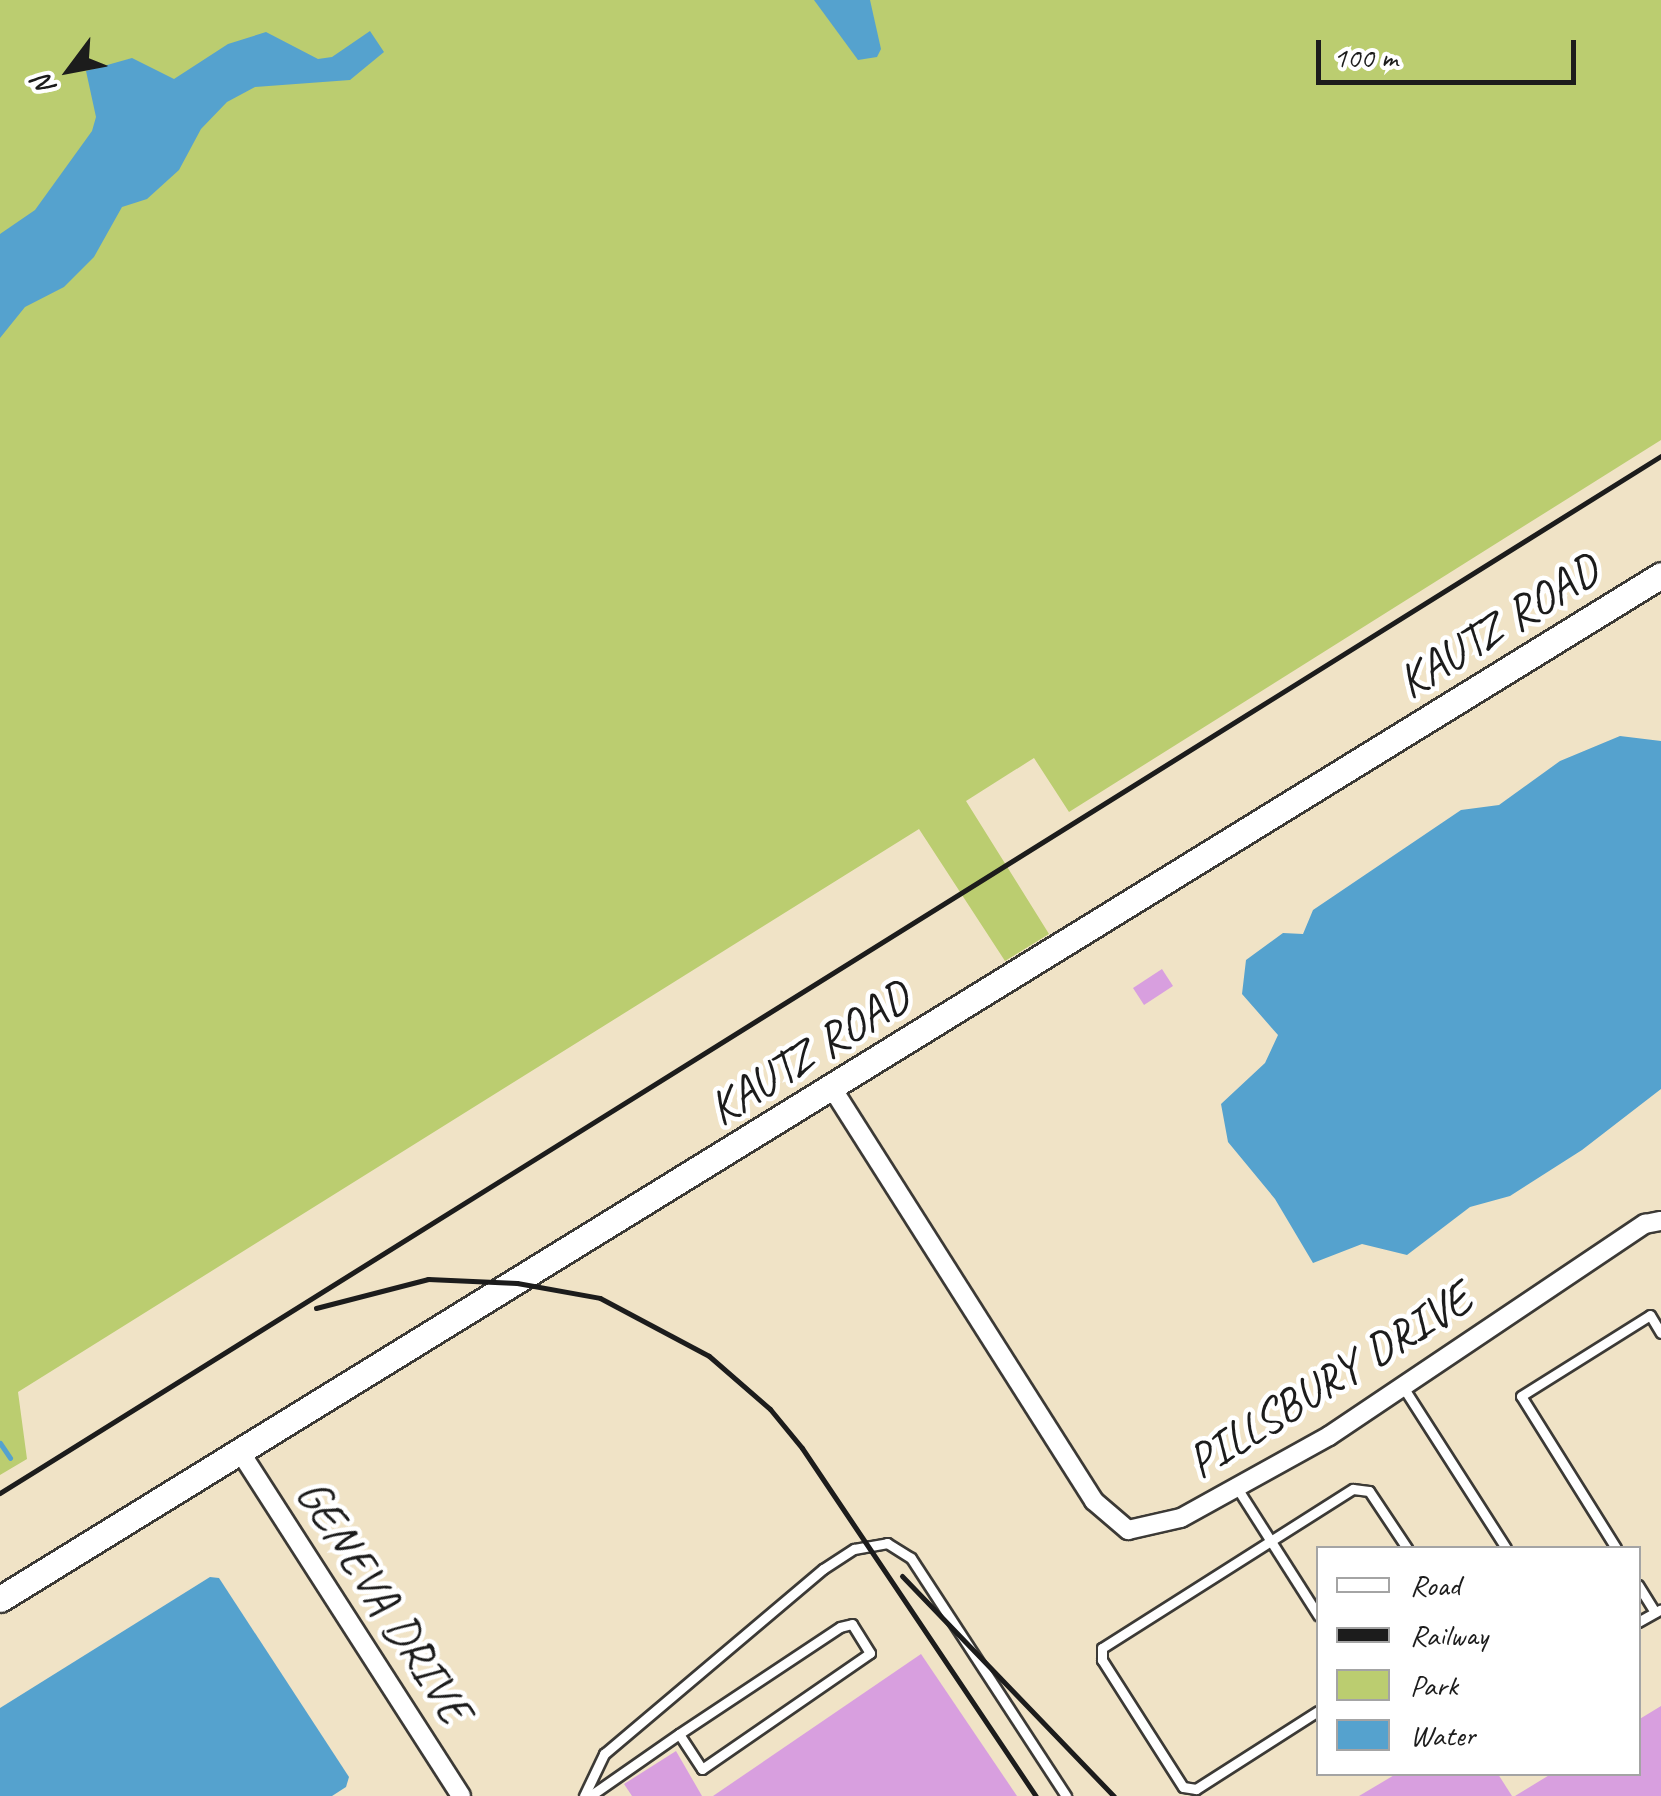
<!DOCTYPE html>
<style>
body{margin:0}
#map{position:relative;width:1661px;height:1796px;overflow:hidden;background:#f0e3c6;font-family:Caveat,sans-serif}
div>[style]{position:absolute}
.green>*{inset:0;background:#bbcd70}
.water>*{inset:0;background:#55a2ce}
.stream>*{height:5px;margin:-2.5px;padding:0 2.5px;transform-origin:2.5px;border-radius:2.5px;background:#55a2ce}
.building>*{inset:0;background:#d89fdf}
.roads{filter:drop-shadow(2px 0 #3c3a36) drop-shadow(-2px 0 #3c3a36) drop-shadow(0 2px #3c3a36) drop-shadow(0 -2px #3c3a36)}
.lane>*{height:9px;margin:-4.5px;padding:0 4.5px;transform-origin:4.5px;border-radius:4.5px;background:#fff}
.street>*{height:18px;margin:-9px;padding:0 9px;transform-origin:9px;border-radius:9px;background:#fff}
.secondary>*{height:25px;margin:-12.5px;padding:0 12.5px;transform-origin:12.5px;border-radius:12.5px;background:#fff}
.rail>*{height:5px;margin:-2.5px;padding:0 2.5px;transform-origin:2.5px;border-radius:2.5px;background:#1c1c1c}
span{translate:-50% -50%;white-space:nowrap;text-align:center;line-height:1.15;-webkit-text-stroke:9px #fff;paint-order:stroke}
.street-label{font-size:48px;color:#1c1c1c}
.legend{position:absolute;left:1316px;top:1546px;width:325px;height:230px;box-sizing:border-box;background:#fff;border:2px solid #a4a4a4;margin:0;padding:12px 18px;list-style:none;font-size:30px;color:#1c1c1c}
.legend li{display:flex;align-items:center;gap:20px;height:50px}
.legend b{width:50px;border:2px solid #a4a4a4}
.north{position:absolute;left:20px;top:20px;width:100px;height:100px;-webkit-text-stroke:8px #fff;paint-order:stroke;rotate:238deg;font-size:28px;font-weight:700;line-height:40px;text-align:center;color:#1c1c1c}
.north::after{content:'';display:block;margin:auto;width:35px;height:45px;background:#1c1c1c;clip-path:polygon(50% 0,100% 100%,50% 72%,0 100%)}
.scale{position:absolute;left:1316px;top:40px;width:260px;height:45px;box-sizing:border-box;border:5px solid #1c1c1c;border-top:0;padding-left:12px;font-size:30px;line-height:35px;white-space:nowrap;color:#1c1c1c;-webkit-text-stroke:8px #fff;paint-order:stroke}
</style>
<div id="map">
<div class="green">
<i style="clip-path:polygon(0 0,1661px 0,1661px 440px,1069px 812px,1034px 758px,966px 801px,1049px 934px,1005px 961px,919px 829px,18px 1392px,27px 1459px,0 1475px)"></i>
</div>
<div class="water">
<i style="clip-path:polygon(814px 0,870px 0,881px 49px,877px 57px,858px 60px)"></i>
<i style="clip-path:polygon(370px 31px,384px 52px,350px 80px,255px 87px,227px 102px,201px 129px,179px 170px,147px 199px,122px 207px,94px 257px,64px 287px,25px 307px,0 338px,0 234px,35px 210px,92px 131px,96px 117px,86px 71px,132px 58px,174px 79px,228px 44px,266px 32px,318px 59px,332px 57px)"></i>
<i style="clip-path:polygon(1620px 736px,1661px 741px,1661px 1089px,1582px 1150px,1510px 1196px,1470px 1207px,1407px 1255px,1362px 1244px,1313px 1263px,1275px 1199px,1228px 1142px,1221px 1104px,1265px 1063px,1278px 1035px,1242px 994px,1246px 960px,1283px 933px,1303px 934px,1313px 910px,1461px 810px,1499px 805px,1560px 761px)"></i>
<i style="clip-path:polygon(210px 1577px,219px 1578px,349px 1777px,346px 1787px,332px 1796px,0 1796px,0 1708px)"></i>
</div>
<div class="stream">
<i style="left:0;top:1443px;width:18px;rotate:56deg"></i>
</div>
<div class="building">
<i style="clip-path:polygon(1162px 969px,1173px 986px,1144px 1005px,1133px 988px)"></i>
<i style="clip-path:polygon(921px 1654px,1017px 1796px,713px 1796px)"></i>
<i style="clip-path:polygon(1661px 1706px,1661px 1796px,1515px 1796px,1551px 1774px,1638px 1774px,1638px 1720px)"></i>
<i style="clip-path:polygon(676px 1751px,702px 1796px,632px 1796px,624px 1784px)"></i>
<i style="clip-path:polygon(1396px 1774px,1498px 1774px,1512px 1796px,1359px 1796px)"></i>
</div>
<div class="roads">
<div class="lane">
<i style="left:1403px;top:1387px;width:191px;rotate:57.4deg"></i>
<i style="left:1237px;top:1488px;width:151px;rotate:57.5deg"></i>
<i style="left:1616px;top:1548px;width:179px;rotate:-122deg"></i>
<i style="left:1521px;top:1396px;width:152px;rotate:-32.1deg"></i>
<i style="left:1650px;top:1315px;width:21px;rotate:59deg"></i>
<i style="left:1638px;top:1585px;width:32px;rotate:58deg"></i>
<i style="left:1638px;top:1622px;width:26px;rotate:-29deg"></i>
<i style="left:1318px;top:1711px;width:145px;rotate:147.4deg"></i>
<i style="left:1196px;top:1789px;width:13px;rotate:-171deg"></i>
<i style="left:1183px;top:1787px;width:151px;rotate:-122.5deg"></i>
<i style="left:1102px;top:1660px;width:12px;rotate:-90deg"></i>
<i style="left:1102px;top:1648px;width:297px;rotate:-32.4deg"></i>
<i style="left:1353px;top:1489px;width:16px;rotate:7deg"></i>
<i style="left:1369px;top:1491px;width:69px;rotate:56.3deg"></i>
<i style="left:584px;top:1796px;width:47px;rotate:-64.5deg"></i>
<i style="left:604px;top:1754px;width:287px;rotate:-40.2deg"></i>
<i style="left:823px;top:1569px;width:37px;rotate:-33deg"></i>
<i style="left:854px;top:1549px;width:34px;rotate:-10deg"></i>
<i style="left:887px;top:1543px;width:28px;rotate:32deg"></i>
<i style="left:911px;top:1558px;width:284px;rotate:56.9deg"></i>
<i style="left:590px;top:1796px;width:108px;rotate:-34.9deg"></i>
<i style="left:679px;top:1734px;width:42px;rotate:56.7deg"></i>
<i style="left:702px;top:1769px;width:204px;rotate:-34.6deg"></i>
<i style="left:870px;top:1653px;width:34px;rotate:-122deg"></i>
<i style="left:852px;top:1624px;width:12px;rotate:166deg"></i>
<i style="left:840px;top:1627px;width:193px;rotate:146.4deg"></i>
</div>
<div class="street">
<i style="left:832px;top:1088px;width:489px;rotate:57.6deg"></i>
<i style="left:1094px;top:1501px;width:45px;rotate:40.5deg"></i>
<i style="left:1128px;top:1530px;width:54px;rotate:-12.8deg"></i>
<i style="left:1181px;top:1518px;width:169px;rotate:-29deg"></i>
<i style="left:1329px;top:1436px;width:381px;rotate:-33.9deg"></i>
<i style="left:1645px;top:1224px;width:16px;rotate:-11deg"></i>
<i style="left:239px;top:1450px;width:411px;rotate:57.3deg"></i>
</div>
<div class="secondary">
<i style="left:0;top:1599px;width:1951px;rotate:-31.65deg"></i>
</div>
</div>
<div class="rail">
<i style="left:316px;top:1308px;width:116px;rotate:-14.5deg"></i>
<i style="left:428px;top:1279px;width:89px;rotate:2.6deg"></i>
<i style="left:517px;top:1283px;width:84px;rotate:10.2deg"></i>
<i style="left:600px;top:1298px;width:123px;rotate:28deg"></i>
<i style="left:709px;top:1356px;width:81px;rotate:41deg"></i>
<i style="left:770px;top:1409px;width:50px;rotate:50.6deg"></i>
<i style="left:802px;top:1448px;width:419px;rotate:56.1deg"></i>
<i style="left:0;top:1493px;width:1958px;rotate:-31.98deg"></i>
<i style="left:902px;top:1576px;width:306px;rotate:46.1deg"></i>
</div>
<div class="street-label">
<span style="left:1498px;top:626px;rotate:-32deg">KAUTZ ROAD</span>
<span style="left:809px;top:1053px;rotate:-32deg">KAUTZ ROAD</span>
<span style="left:1329px;top:1380px;rotate:-32deg">PILLSBURY DRIVE</span>
<span style="left:384px;top:1601px;rotate:57deg">GENEVA DRIVE</span>
</div>
<ul class="legend">
<li><b style="height:12px;background:#fff"></b>Road</li>
<li><b style="height:12px;background:#1c1c1c"></b>Railway</li>
<li><b style="height:28px;background:#bbcd70"></b>Park</li>
<li><b style="height:28px;background:#55a2ce"></b>Water</li>
</ul>
<div class="north">N</div>
<div class="scale">100 m</div>
</div>
